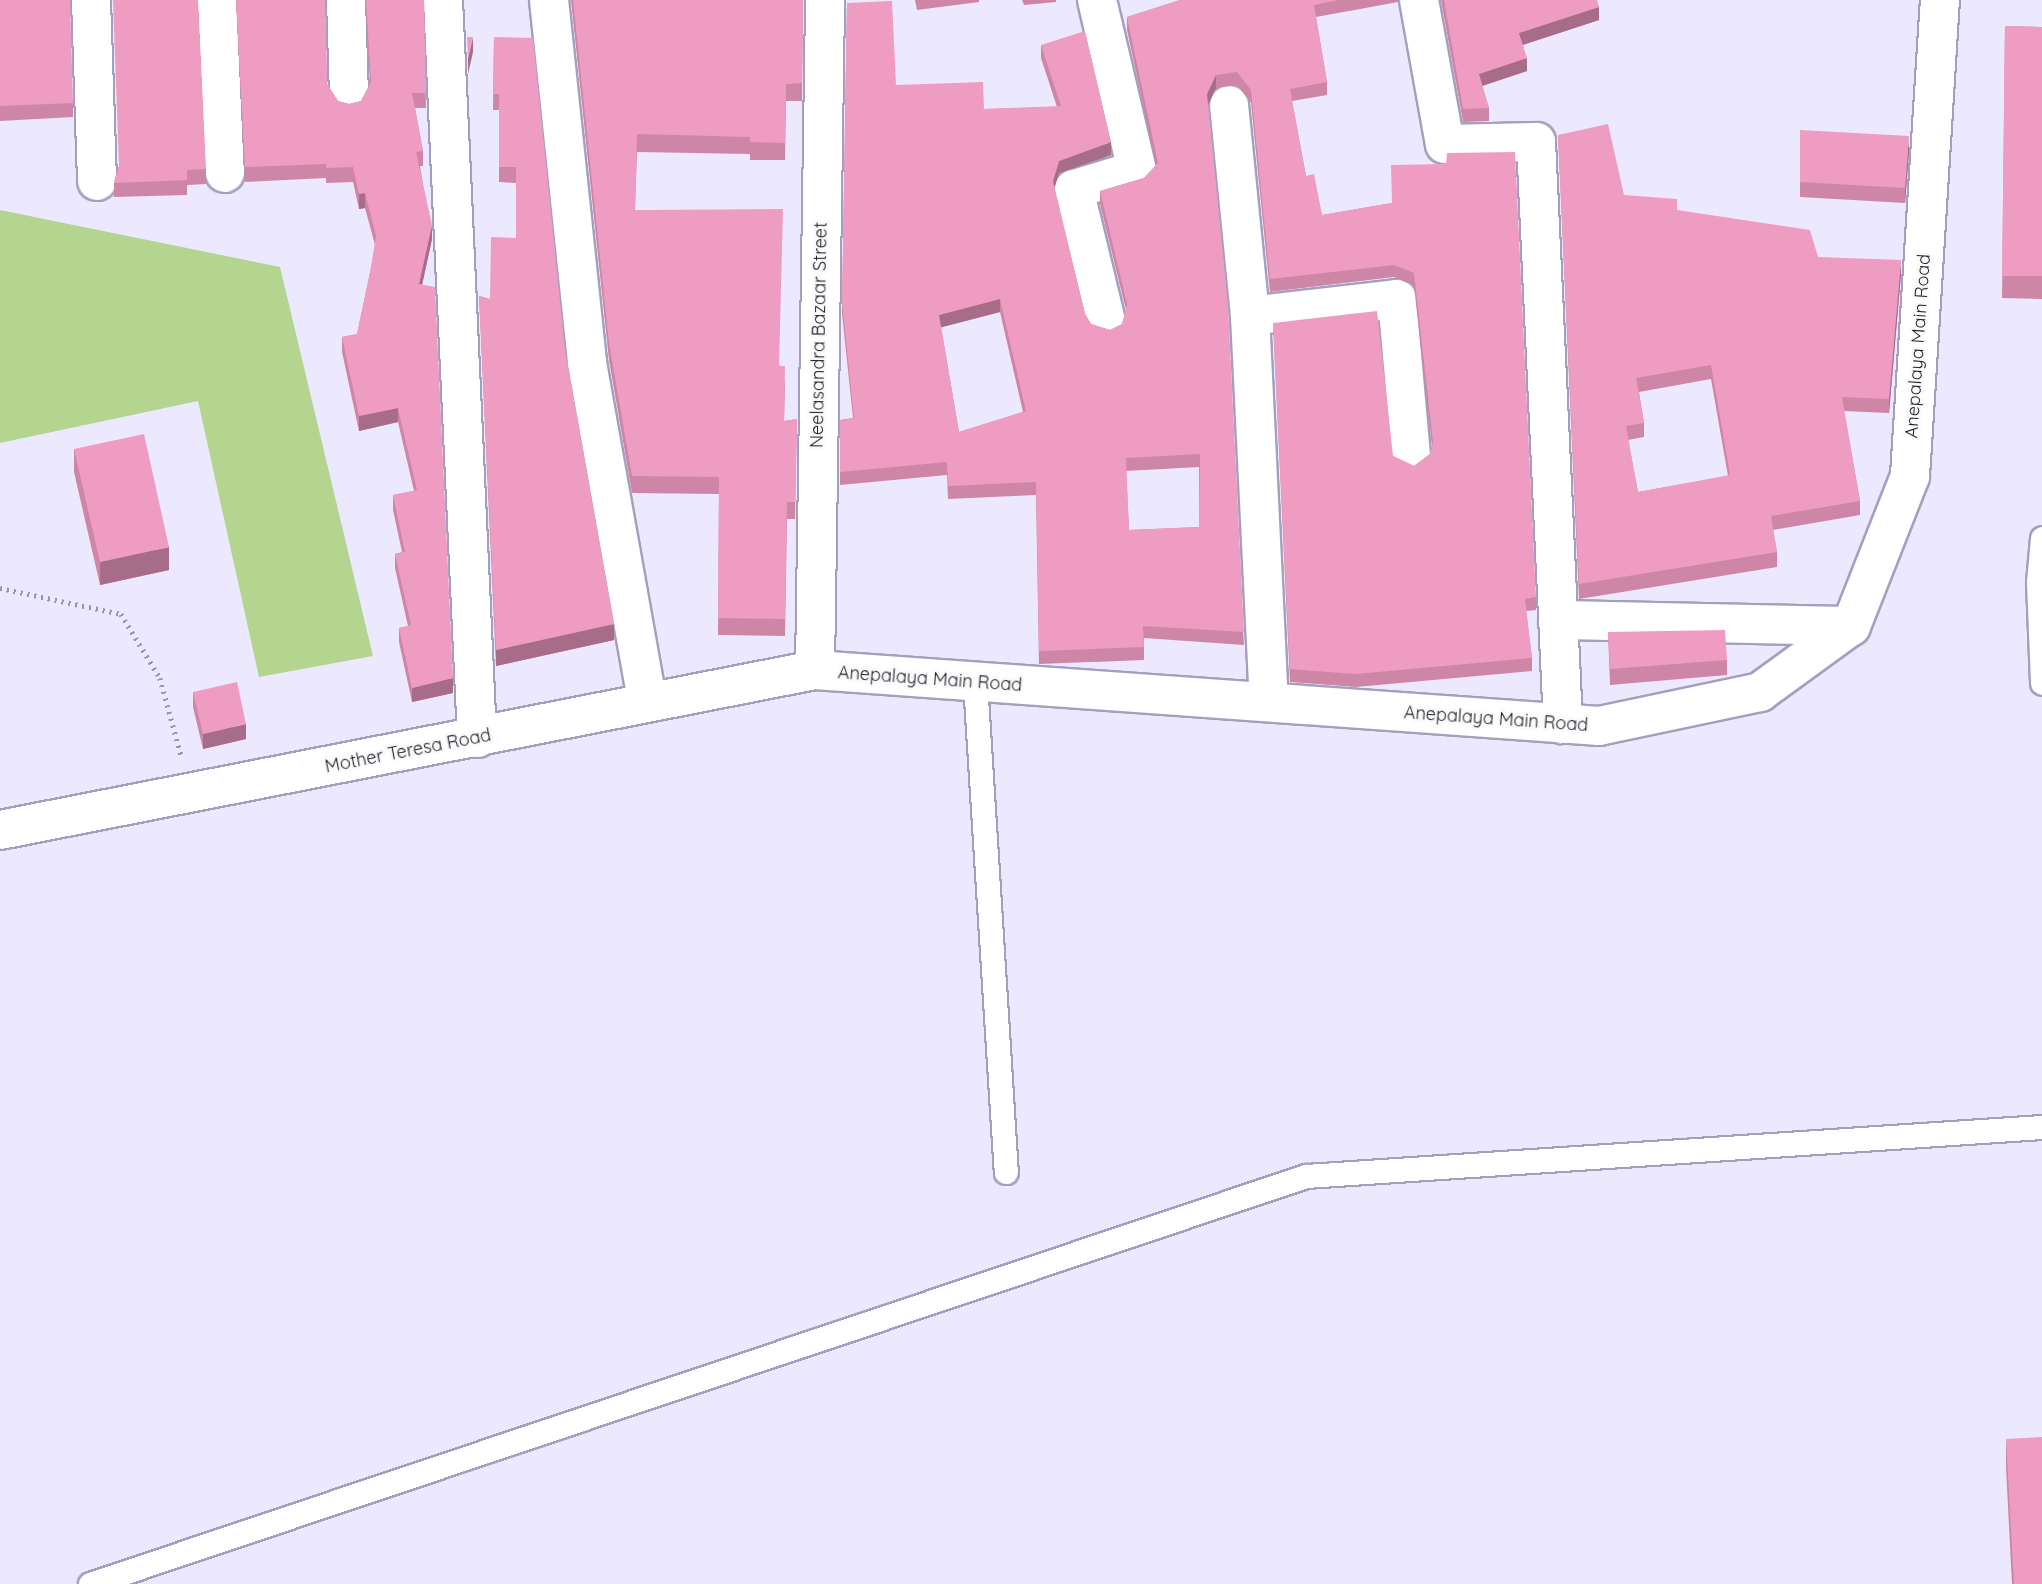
<!DOCTYPE html>
<style>
body{margin:0}
#map{position:relative;width:2042px;height:1584px;overflow:hidden;background:#ece9fe;font-family:Quicksand,sans-serif}
div>[style]{position:absolute}
.green>*{inset:0;background:#b3d590}
.path>*{height:4.5px;margin-top:-2.25px;transform-origin:0;background:repeating-linear-gradient(90deg,#9795a6 0 2px,transparent 0 7px)}
.roads{filter:drop-shadow(2px 0 #a49fbf) drop-shadow(-2px 0 #a49fbf) drop-shadow(0 2px #a49fbf) drop-shadow(0 -2px #a49fbf)}
.service>*{height:23px;margin:-11.5px;padding:0 11.5px;transform-origin:11.5px;border-radius:11.5px;background:#fff}
.minor>*{height:38px;margin:-19px;padding:0 19px;transform-origin:19px;border-radius:19px;background:#fff}
.tertiary>*{height:38px;margin:-19px;padding:0 19px;transform-origin:19px;border-radius:19px;background:#fff}
.wall>*{inset:0;background:#ce86a7}
.shaded-wall>*{inset:0;background:#a76d88}
.building>*{inset:0;background:#ef9cc2}
span{translate:-50% -50%;white-space:nowrap;text-align:center;line-height:1.15;-webkit-text-stroke:6px #fafafa;paint-order:stroke}
.street-label{font-size:18px;color:#23212d}
</style>
<div id="map">
<div class="green">
<i style="clip-path:polygon(0 210px,280px 267px,373px 656px,259px 677px,198px 401px,0 443px)"></i>
</div>
<div class="path">
<i style="left:0;top:588px;width:124px;rotate:12.1deg"></i>
<i style="left:121px;top:614px;width:75px;rotate:58.6deg"></i>
<i style="left:160px;top:678px;width:80px;rotate:74.7deg"></i>
</div>
<div class="roads">
<div class="service">
<i style="left:2042px;top:538px;width:44px;rotate:95.2deg"></i>
<i style="left:2038px;top:582px;width:101px;rotate:87.7deg"></i>
<i style="left:975px;top:682px;width:491px;rotate:86.4deg"></i>
<i style="left:90px;top:1584px;width:1283px;rotate:-18.55deg"></i>
<i style="left:1306px;top:1176px;width:738px;rotate:-3.81deg"></i>
</div>
<div class="minor">
<i style="left:91px;top:0;width:181px;rotate:88.1deg"></i>
<i style="left:217px;top:0;width:173px;rotate:87.4deg"></i>
<i style="left:346px;top:0;width:97px;rotate:88.2deg"></i>
<i style="left:443px;top:0;width:739px;rotate:87.36deg"></i>
<i style="left:549px;top:0;width:365px;rotate:84deg"></i>
<i style="left:587px;top:363px;width:342px;rotate:79.9deg"></i>
<i style="left:1097px;top:0;width:175px;rotate:76.8deg"></i>
<i style="left:1137px;top:170px;width:66px;rotate:163.2deg"></i>
<i style="left:1074px;top:189px;width:136px;rotate:76.4deg"></i>
<i style="left:1419px;top:0;width:146px;rotate:79.8deg"></i>
<i style="left:1445px;top:144px;width:91px;rotate:-1.3deg"></i>
<i style="left:1536px;top:142px;width:583px;rotate:87.34deg"></i>
<i style="left:1229px;top:105px;width:212px;rotate:84.3deg"></i>
<i style="left:1250px;top:316px;width:386px;rotate:87.2deg"></i>
<i style="left:1250px;top:316px;width:148px;rotate:-6.6deg"></i>
<i style="left:1397px;top:299px;width:159px;rotate:84.9deg"></i>
<i style="left:1558px;top:620px;width:293px;rotate:1.2deg"></i>
</div>
<div class="tertiary">
<i style="left:815px;top:670px;width:670px;rotate:-89.14deg"></i>
<i style="left:0;top:830px;width:831px;rotate:-11.11deg"></i>
<i style="left:815px;top:670px;width:786px;rotate:4.09deg"></i>
<i style="left:1599px;top:726px;width:165px;rotate:-11.9deg"></i>
<i style="left:1760px;top:692px;width:112px;rotate:-36deg"></i>
<i style="left:1851px;top:626px;width:161px;rotate:-68.5deg"></i>
<i style="left:1910px;top:476px;width:477px;rotate:-86.4deg"></i>
</div>
</div>
<div class="wall">
<i style="clip-path:polygon(0 0,73px 103px,73px 117px,0 121px)"></i>
<i style="clip-path:polygon(236px 0,325px 0,327px 84px,338px 101px,349px 104px,361px 101px,370px 84px,365px 0,424px 0,426px 108px,415px 108px,423px 151px,423px 166px,420px 166px,432px 239px,422px 285px,453px 693px,412px 702px,399px 642px,399px 628px,408px 626px,395px 568px,395px 554px,402px 552px,393px 510px,393px 495px,414px 491px,398px 422px,359px 431px,342px 352px,342px 337px,357px 334px,371px 268px,375px 245px,365px 208px,359px 209px,353px 182px,326px 183px,326px 178px,245px 182px)"></i>
<i style="clip-path:polygon(571px 0,803px 0,802px 101px,786px 101px,785px 160px,750px 160px,750px 154px,637px 152px,635px 210px,780px 366px,785px 383px,784px 421px,797px 419px,795px 519px,787px 519px,785px 636px,718px 635px,719px 494px,632px 493px,609px 360px)"></i>
<i style="clip-path:polygon(915px 0,979px 0,979px 2px,917px 10px)"></i>
<i style="clip-path:polygon(1022px 0,1056px 0,1056px 2px,1024px 5px)"></i>
<i style="clip-path:polygon(evenodd,1180px 0,1398px 0,1398px 2px,1316px 17px,1327px 82px,1327px 95px,1292px 101px,1306px 176px,1322px 215px,1392px 203px,1536px 597px,1536px 610px,1526px 611px,1532px 658px,1532px 671px,1356px 687px,1290px 682px,1273px 323px,1393px 456px,1414px 466px,1430px 454px,1432px 447px,1414px 286px,1394px 277px,1270px 292px,1251px 103px,1237px 85px,1216px 88px,1208px 105px,1244px 645px,1144px 638px,1144px 660px,1039px 664px,1036px 495px,948px 499px,947px 475px,840px 485px,840px 420px,853px 418px,842px 313px,847px 3px,896px 85px,984px 109px,1057px 107px,1041px 58px,1041px 45px,1111px 155px,1059px 173px,1054px 188px,1085px 314px,1091px 324px,1110px 330px,1122px 324px,1126px 310px,1100px 204px,1100px 191px,1144px 178px,1156px 165px,1127px 30px,1127px 17px,1180px 0,1000px 312px,1023px 412px,959px 432px,941px 327px,1000px 312px,1180px 0,1199px 467px,1199px 527px,1129px 530px,1126px 471px,1199px 467px)"></i>
<i style="clip-path:polygon(1441px 0,1597px 0,1599px 20px,1523px 45px,1527px 71px,1482px 86px,1489px 108px,1489px 121px,1463px 122px)"></i>
<i style="clip-path:polygon(2005px 26px,2042px 27px,2042px 299px,2002px 298px)"></i>
<i style="clip-path:polygon(494px 37px,565px 350px,614px 640px,496px 666px,479px 296px,490px 299px,516px 238px,516px 183px,499px 182px,499px 110px,493px 110px)"></i>
<i style="clip-path:polygon(1800px 130px,1909px 152px,1905px 203px,1800px 197px)"></i>
<i style="clip-path:polygon(evenodd,1558px 135px,1624px 195px,1677px 210px,1818px 257px,1901px 274px,1889px 413px,1844px 411px,1860px 501px,1860px 515px,1773px 530px,1777px 552px,1777px 567px,1579px 599px,1558px 135px,1711px 379px,1728px 476px,1638px 492px,1628px 440px,1644px 437px,1644px 423px,1639px 392px,1711px 379px)"></i>
<i style="clip-path:polygon(118px 167px,206px 169px,206px 184px,187px 185px,187px 195px,114px 197px,114px 183px)"></i>
<i style="clip-path:polygon(74px 449px,169px 570px,100px 585px,74px 472px)"></i>
<i style="clip-path:polygon(1608px 632px,1727px 660px,1727px 675px,1610px 685px)"></i>
<i style="clip-path:polygon(193px 692px,246px 739px,203px 749px,193px 707px)"></i>
<i style="clip-path:polygon(2006px 1439px,2042px 1584px,2012px 1584px,2006px 1468px)"></i>
</div>
<div class="shaded-wall">
<i style="clip-path:polygon(1599px 7px,1599px 20px,1519px 46px,1519px 33px)"></i>
<i style="clip-path:polygon(473px 37px,473px 52px,468px 74px,468px 58px)"></i>
<i style="clip-path:polygon(1527px 58px,1527px 71px,1479px 87px,1479px 74px)"></i>
<i style="clip-path:polygon(1216px 75px,1216px 88px,1207px 107px,1207px 94px)"></i>
<i style="clip-path:polygon(1909px 136px,1909px 152px,1905px 203px,1905px 188px)"></i>
<i style="clip-path:polygon(1111px 142px,1111px 155px,1059px 173px,1053px 193px,1053px 181px,1059px 161px)"></i>
<i style="clip-path:polygon(365px 193px,365px 208px,359px 209px,359px 194px)"></i>
<i style="clip-path:polygon(432px 225px,432px 239px,419px 299px,419px 284px)"></i>
<i style="clip-path:polygon(1901px 260px,1901px 274px,1889px 413px,1889px 399px)"></i>
<i style="clip-path:polygon(1000px 299px,1000px 312px,939px 328px,939px 315px)"></i>
<i style="clip-path:polygon(398px 408px,398px 422px,359px 431px,359px 416px)"></i>
<i style="clip-path:polygon(169px 547px,169px 570px,100px 585px,100px 562px)"></i>
<i style="clip-path:polygon(614px 624px,614px 640px,496px 666px,496px 650px)"></i>
<i style="clip-path:polygon(453px 678px,453px 693px,412px 702px,412px 688px)"></i>
<i style="clip-path:polygon(246px 724px,246px 739px,203px 749px,203px 734px)"></i>
</div>
<div class="building">
<i style="clip-path:polygon(0 0,70px 0,73px 103px,0 106px)"></i>
<i style="clip-path:polygon(113px 0,198px 0,206px 169px,187px 170px,187px 180px,114px 183px,119px 166px)"></i>
<i style="clip-path:polygon(236px 0,325px 0,327px 84px,338px 101px,349px 104px,361px 101px,371px 82px,366px 0,424px 0,426px 93px,412px 93px,423px 151px,416px 152px,432px 225px,419px 284px,435px 287px,453px 678px,412px 688px,399px 628px,411px 625px,395px 554px,405px 552px,393px 495px,417px 490px,398px 408px,359px 416px,342px 337px,357px 334px,371px 268px,376px 236px,365px 193px,359px 194px,353px 167px,326px 168px,326px 164px,245px 167px)"></i>
<i style="clip-path:polygon(573px 0,803px 0,802px 83px,786px 84px,785px 143px,750px 142px,750px 137px,637px 134px,635px 210px,783px 209px,779px 366px,785px 366px,784px 421px,797px 419px,795px 502px,787px 502px,785px 619px,718px 618px,719px 477px,632px 476px,609px 343px)"></i>
<i style="clip-path:polygon(evenodd,1180px 0,1339px 0,1314px 5px,1327px 82px,1290px 89px,1306px 176px,1314px 174px,1322px 215px,1392px 203px,1391px 165px,1446px 164px,1447px 153px,1515px 152px,1536px 597px,1525px 599px,1532px 658px,1356px 674px,1290px 669px,1273px 323px,1377px 311px,1393px 456px,1414px 466px,1430px 454px,1433px 442px,1414px 273px,1394px 265px,1270px 279px,1251px 90px,1237px 72px,1216px 75px,1207px 94px,1228px 305px,1244px 632px,1143px 626px,1144px 647px,1039px 651px,1036px 482px,948px 486px,947px 462px,840px 472px,840px 420px,854px 418px,842px 301px,847px 3px,892px 1px,896px 85px,983px 82px,984px 109px,1061px 106px,1041px 45px,1085px 31px,1111px 142px,1059px 161px,1053px 181px,1085px 314px,1091px 324px,1110px 330px,1122px 324px,1127px 304px,1100px 191px,1144px 178px,1158px 163px,1127px 17px,1180px 0,1000px 299px,1026px 411px,959px 432px,939px 315px,1000px 299px,1180px 0,1200px 454px,1199px 527px,1129px 530px,1126px 458px,1200px 454px)"></i>
<i style="clip-path:polygon(1444px 0,1597px 0,1599px 7px,1519px 33px,1527px 58px,1479px 74px,1489px 108px,1463px 109px)"></i>
<i style="clip-path:polygon(2005px 26px,2042px 27px,2042px 276px,2002px 276px)"></i>
<i style="clip-path:polygon(467px 37px,473px 37px,468px 58px)"></i>
<i style="clip-path:polygon(494px 37px,533px 38px,565px 350px,614px 624px,496px 650px,479px 296px,490px 299px,491px 237px,516px 238px,516px 167px,499px 167px,499px 94px,493px 94px)"></i>
<i style="clip-path:polygon(evenodd,1608px 124px,1624px 195px,1677px 199px,1677px 210px,1810px 230px,1818px 257px,1901px 260px,1889px 399px,1842px 397px,1860px 501px,1771px 516px,1777px 552px,1579px 584px,1558px 135px,1608px 124px,1711px 365px,1730px 475px,1638px 492px,1626px 426px,1644px 423px,1636px 378px,1711px 365px)"></i>
<i style="clip-path:polygon(1800px 130px,1909px 136px,1905px 188px,1800px 182px)"></i>
<i style="clip-path:polygon(144px 434px,169px 547px,100px 562px,74px 449px)"></i>
<i style="clip-path:polygon(1725px 630px,1727px 660px,1610px 669px,1608px 632px)"></i>
<i style="clip-path:polygon(237px 682px,246px 724px,203px 734px,193px 692px)"></i>
<i style="clip-path:polygon(2042px 1437px,2042px 1584px,2014px 1584px,2006px 1439px)"></i>
</div>
<div class="street-label">
<span style="left:819px;top:335px;rotate:-89deg">Neelasandra Bazaar Street</span>
<span style="left:1918px;top:346px;rotate:-86deg">Anepalaya Main Road</span>
<span style="left:930px;top:679px;rotate:4deg">Anepalaya Main Road</span>
<span style="left:1496px;top:719px;rotate:4deg">Anepalaya Main Road</span>
<span style="left:408px;top:751px;rotate:-11deg">Mother Teresa Road</span>
</div>
</div>
